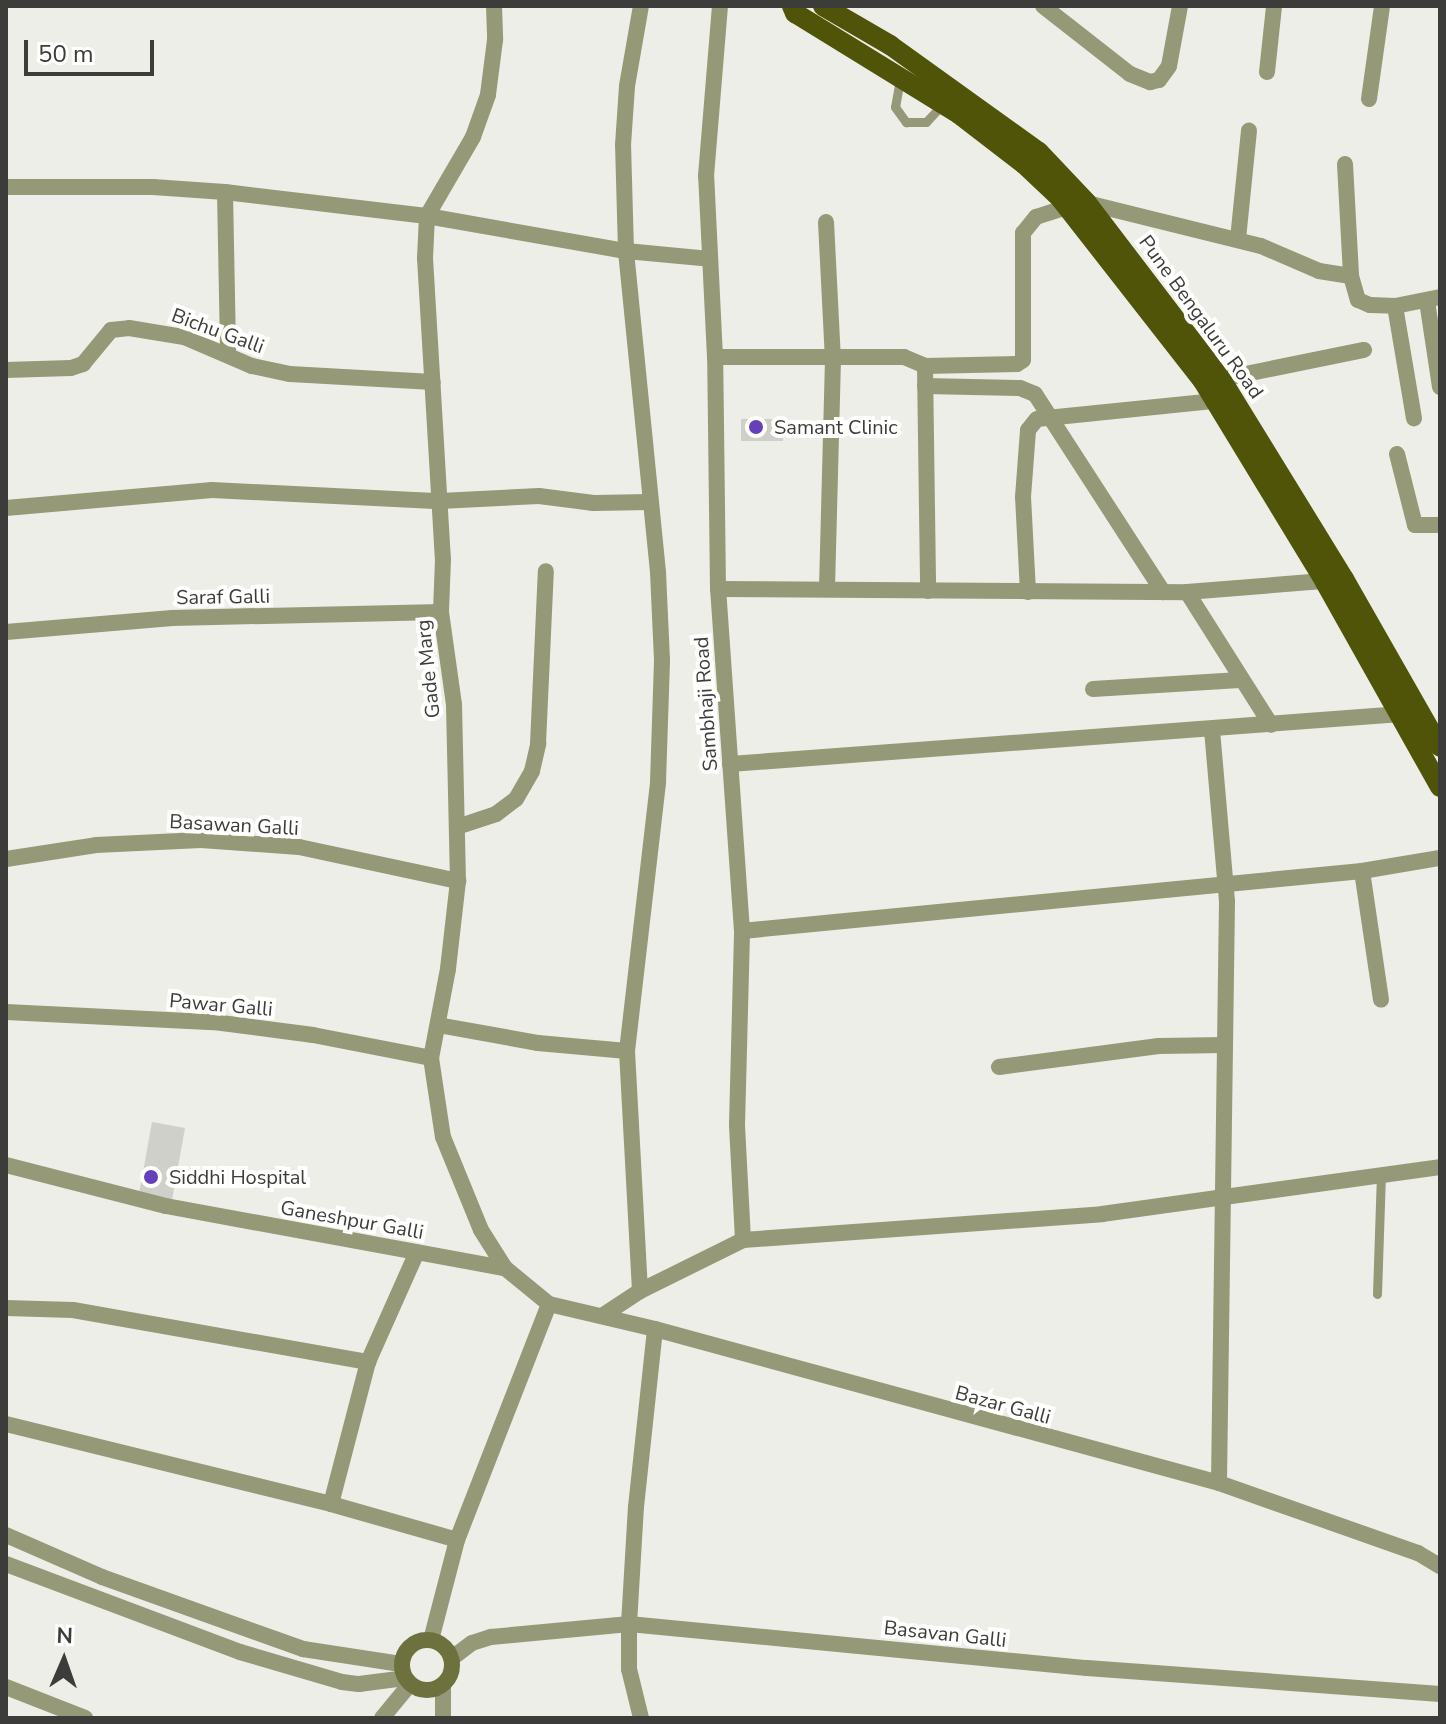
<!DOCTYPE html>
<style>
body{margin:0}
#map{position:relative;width:1446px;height:1724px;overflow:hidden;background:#edeee7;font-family:"Nunito Sans",sans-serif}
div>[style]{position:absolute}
.building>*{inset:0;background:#cfd0c9}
.service>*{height:9px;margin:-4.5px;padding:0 4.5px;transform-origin:4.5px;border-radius:4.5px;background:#959977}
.minor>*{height:16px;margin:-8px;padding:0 8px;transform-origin:8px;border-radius:8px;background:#959977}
.tertiary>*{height:16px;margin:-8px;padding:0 8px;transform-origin:8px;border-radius:8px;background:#959977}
.secondary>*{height:16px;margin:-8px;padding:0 8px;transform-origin:8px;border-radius:8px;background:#6c713d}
.secondary>.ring{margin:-8px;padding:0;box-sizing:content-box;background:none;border:16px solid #6c713d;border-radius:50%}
.primary>*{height:20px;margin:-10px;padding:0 10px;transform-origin:10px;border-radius:10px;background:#505409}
.dots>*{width:22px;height:22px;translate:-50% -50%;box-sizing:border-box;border:4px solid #fffffe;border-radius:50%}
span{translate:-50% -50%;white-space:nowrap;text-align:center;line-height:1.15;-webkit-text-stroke:8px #fffffe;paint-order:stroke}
.street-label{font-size:20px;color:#3c3d3a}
.poi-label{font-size:20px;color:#3c3d3a}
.left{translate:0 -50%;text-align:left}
.frame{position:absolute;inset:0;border:8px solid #3c3d3a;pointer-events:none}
.north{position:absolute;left:24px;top:1620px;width:80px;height:80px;-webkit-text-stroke:6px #fffffe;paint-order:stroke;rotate:2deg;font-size:22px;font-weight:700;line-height:32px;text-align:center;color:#3c3d3a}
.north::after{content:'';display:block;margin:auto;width:28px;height:36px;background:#3c3d3a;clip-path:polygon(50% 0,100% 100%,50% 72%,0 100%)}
.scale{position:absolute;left:24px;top:40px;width:130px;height:36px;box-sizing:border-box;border:4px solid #3c3d3a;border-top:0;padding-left:10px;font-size:24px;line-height:28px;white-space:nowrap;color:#3c3d3a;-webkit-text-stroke:6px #fffffe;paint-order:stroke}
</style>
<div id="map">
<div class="building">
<i style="clip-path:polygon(741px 419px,783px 419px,783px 441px,741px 441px)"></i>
<i style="clip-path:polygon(152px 1122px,185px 1128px,172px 1200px,139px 1194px)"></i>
</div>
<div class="service">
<i style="left:900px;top:79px;width:28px;rotate:100deg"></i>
<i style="left:895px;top:107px;width:19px;rotate:54deg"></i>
<i style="left:906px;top:122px;width:20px"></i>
<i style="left:926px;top:122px;width:25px;rotate:-47deg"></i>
<i style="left:1377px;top:1294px;width:119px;rotate:-88.1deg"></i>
</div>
<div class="minor">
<i style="left:1043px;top:6px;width:110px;rotate:38deg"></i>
<i style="left:1130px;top:74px;width:22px;rotate:22deg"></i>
<i style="left:1150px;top:82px;width:9px;rotate:-13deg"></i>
<i style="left:1159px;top:80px;width:17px;rotate:-54deg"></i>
<i style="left:1169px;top:66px;width:61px;rotate:-79.6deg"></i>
<i style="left:1267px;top:72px;width:66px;rotate:-83.9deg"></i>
<i style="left:1369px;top:99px;width:94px;rotate:-82deg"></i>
<i style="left:1345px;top:164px;width:112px;rotate:86.9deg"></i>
<i style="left:1351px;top:276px;width:25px;rotate:74deg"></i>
<i style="left:1358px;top:300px;width:13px;rotate:23deg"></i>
<i style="left:1370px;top:305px;width:25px;rotate:2deg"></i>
<i style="left:1395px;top:306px;width:46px;rotate:-11.3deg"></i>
<i style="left:6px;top:187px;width:147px"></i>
<i style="left:153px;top:187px;width:72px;rotate:4deg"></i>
<i style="left:225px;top:192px;width:203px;rotate:6.8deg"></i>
<i style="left:427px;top:216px;width:202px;rotate:10deg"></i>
<i style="left:626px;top:251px;width:84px;rotate:5.4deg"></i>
<i style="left:225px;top:192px;width:163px;rotate:88.9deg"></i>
<i style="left:1087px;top:203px;width:179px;rotate:13.9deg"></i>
<i style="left:1261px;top:246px;width:63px;rotate:23.3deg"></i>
<i style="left:1319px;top:271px;width:32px;rotate:9deg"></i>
<i style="left:826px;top:222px;width:137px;rotate:87.1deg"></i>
<i style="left:833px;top:359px;width:230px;rotate:91.5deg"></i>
<i style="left:1238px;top:239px;width:109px;rotate:-84.2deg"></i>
<i style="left:1427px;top:301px;width:87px;rotate:81.4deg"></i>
<i style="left:1395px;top:306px;width:114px;rotate:80.4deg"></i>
<i style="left:715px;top:357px;width:189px"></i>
<i style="left:904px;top:357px;width:23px;rotate:23deg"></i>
<i style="left:925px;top:366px;width:225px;rotate:89.2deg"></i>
<i style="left:925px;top:366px;width:92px;rotate:-1.2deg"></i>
<i style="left:1017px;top:364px;width:7px;rotate:-34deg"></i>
<i style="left:1023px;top:360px;width:127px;rotate:-90deg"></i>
<i style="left:1023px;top:233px;width:21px;rotate:-51deg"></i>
<i style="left:1036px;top:217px;width:33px;rotate:-18deg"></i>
<i style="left:6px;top:370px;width:65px;rotate:-1.8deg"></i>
<i style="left:71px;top:368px;width:13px;rotate:-18deg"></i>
<i style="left:83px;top:364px;width:44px;rotate:-50.5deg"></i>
<i style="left:111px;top:330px;width:18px;rotate:-6deg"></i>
<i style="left:129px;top:328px;width:56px;rotate:9.3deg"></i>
<i style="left:184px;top:337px;width:74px;rotate:23.1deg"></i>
<i style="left:252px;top:366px;width:39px;rotate:12deg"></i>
<i style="left:290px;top:374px;width:143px;rotate:3.2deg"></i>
<i style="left:1221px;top:379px;width:146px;rotate:-11.5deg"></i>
<i style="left:925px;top:386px;width:95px;rotate:1.2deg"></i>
<i style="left:1020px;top:388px;width:16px;rotate:22deg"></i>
<i style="left:1035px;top:394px;width:236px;rotate:57.1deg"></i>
<i style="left:1397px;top:454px;width:73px;rotate:75.8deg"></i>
<i style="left:1415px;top:525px;width:25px"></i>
<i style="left:6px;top:508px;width:207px;rotate:-5deg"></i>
<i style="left:212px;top:490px;width:228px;rotate:2.8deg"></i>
<i style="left:440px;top:501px;width:99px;rotate:-2.9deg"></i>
<i style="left:539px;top:496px;width:55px;rotate:7.3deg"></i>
<i style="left:594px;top:503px;width:56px;rotate:-1deg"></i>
<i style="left:718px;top:589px;width:469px;rotate:0.4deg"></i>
<i style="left:1187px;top:592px;width:149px;rotate:-4.6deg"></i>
<i style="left:1028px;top:592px;width:95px;rotate:-93deg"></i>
<i style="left:1023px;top:497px;width:67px;rotate:-85.7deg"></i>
<i style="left:1028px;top:430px;width:14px;rotate:-51deg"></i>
<i style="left:1037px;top:419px;width:179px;rotate:-5.8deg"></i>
<i style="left:1187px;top:592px;width:157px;rotate:57.7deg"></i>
<i style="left:1093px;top:689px;width:147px;rotate:-3.5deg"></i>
<i style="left:1212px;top:730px;width:172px;rotate:85deg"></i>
<i style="left:1227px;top:901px;width:582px;rotate:90.79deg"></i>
<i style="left:730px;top:764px;width:673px;rotate:-4.26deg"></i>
<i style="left:457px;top:827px;width:41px;rotate:-18.4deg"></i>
<i style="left:496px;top:814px;width:25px;rotate:-37deg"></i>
<i style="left:516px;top:799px;width:32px;rotate:-60deg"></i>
<i style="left:532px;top:771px;width:28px;rotate:-77deg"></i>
<i style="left:538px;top:744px;width:173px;rotate:-87.4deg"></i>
<i style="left:6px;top:859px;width:91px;rotate:-8.8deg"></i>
<i style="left:96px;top:845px;width:105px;rotate:-2.7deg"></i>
<i style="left:201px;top:840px;width:98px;rotate:4.1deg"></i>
<i style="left:299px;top:847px;width:163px;rotate:12.1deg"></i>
<i style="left:1362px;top:871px;width:130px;rotate:81.6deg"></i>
<i style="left:742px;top:931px;width:623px;rotate:-5.53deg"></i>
<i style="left:1362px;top:871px;width:79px;rotate:-9.5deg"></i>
<i style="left:6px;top:1012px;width:208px;rotate:2.8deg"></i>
<i style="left:214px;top:1022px;width:100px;rotate:7.5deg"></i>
<i style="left:313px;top:1035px;width:120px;rotate:11deg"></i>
<i style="left:438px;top:1025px;width:102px;rotate:10.2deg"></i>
<i style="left:538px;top:1043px;width:89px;rotate:5.1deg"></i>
<i style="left:999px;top:1067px;width:161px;rotate:-7.5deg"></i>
<i style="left:1159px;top:1046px;width:66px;rotate:-0.9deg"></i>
<i style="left:6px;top:1165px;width:165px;rotate:14.4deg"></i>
<i style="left:166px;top:1206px;width:345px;rotate:10.4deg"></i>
<i style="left:743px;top:1240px;width:360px;rotate:-4.1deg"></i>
<i style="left:1102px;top:1214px;width:341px;rotate:-7.9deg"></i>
<i style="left:640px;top:1291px;width:240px;rotate:-93.1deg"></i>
<i style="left:627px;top:1051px;width:271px;rotate:-83.4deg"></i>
<i style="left:658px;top:782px;width:122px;rotate:-88.1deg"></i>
<i style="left:662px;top:660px;width:88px;rotate:-92.6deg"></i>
<i style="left:658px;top:572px;width:323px;rotate:-95.7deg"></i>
<i style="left:626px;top:251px;width:106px;rotate:-91.6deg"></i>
<i style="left:623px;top:145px;width:59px;rotate:-86.1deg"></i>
<i style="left:627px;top:86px;width:81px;rotate:-80.1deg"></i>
<i style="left:6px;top:1308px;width:67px;rotate:1.7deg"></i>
<i style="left:73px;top:1310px;width:300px;rotate:10deg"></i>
<i style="left:602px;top:1316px;width:45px;rotate:-33.3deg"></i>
<i style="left:640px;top:1291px;width:115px;rotate:-26.3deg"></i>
<i style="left:743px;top:1240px;width:115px;rotate:-93deg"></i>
<i style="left:737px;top:1125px;width:194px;rotate:-88.5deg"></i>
<i style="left:742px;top:931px;width:343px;rotate:-94deg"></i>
<i style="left:718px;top:589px;width:232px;rotate:-90.7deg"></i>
<i style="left:715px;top:357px;width:181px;rotate:-92.8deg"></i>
<i style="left:706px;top:176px;width:171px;rotate:-85.3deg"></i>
<i style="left:6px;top:1424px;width:335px;rotate:13.8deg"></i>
<i style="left:331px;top:1504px;width:131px;rotate:15.9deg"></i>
<i style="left:331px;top:1504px;width:147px;rotate:-75.4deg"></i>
<i style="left:368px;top:1362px;width:120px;rotate:-66deg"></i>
<i style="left:629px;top:1624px;width:117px;rotate:-86.6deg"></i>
<i style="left:636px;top:1507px;width:179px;rotate:-83.9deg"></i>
<i style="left:443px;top:1685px;width:33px;rotate:90deg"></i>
<i style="left:6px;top:1687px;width:85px;rotate:21.4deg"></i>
<i style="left:382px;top:1718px;width:44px;rotate:-50.5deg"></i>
</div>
<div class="tertiary">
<i style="left:494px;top:6px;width:34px;rotate:88deg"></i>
<i style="left:495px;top:40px;width:55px;rotate:97.3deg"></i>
<i style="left:488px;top:95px;width:45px;rotate:109.7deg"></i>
<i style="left:473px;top:137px;width:91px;rotate:120.2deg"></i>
<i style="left:427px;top:216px;width:42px;rotate:92.7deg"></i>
<i style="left:425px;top:258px;width:302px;rotate:86.6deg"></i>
<i style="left:443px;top:559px;width:53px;rotate:92.2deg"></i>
<i style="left:441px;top:612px;width:94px;rotate:82deg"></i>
<i style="left:454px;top:705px;width:176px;rotate:88.7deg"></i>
<i style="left:458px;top:881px;width:89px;rotate:96.5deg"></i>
<i style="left:448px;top:969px;width:91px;rotate:100.8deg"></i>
<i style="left:431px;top:1058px;width:80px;rotate:81.4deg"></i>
<i style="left:443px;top:1137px;width:100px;rotate:67.8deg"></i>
<i style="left:481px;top:1230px;width:45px;rotate:57.7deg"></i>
<i style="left:505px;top:1268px;width:57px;rotate:39.3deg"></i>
<i style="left:549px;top:1304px;width:109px;rotate:13.3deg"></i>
<i style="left:655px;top:1329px;width:585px;rotate:15.27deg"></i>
<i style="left:1219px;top:1483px;width:211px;rotate:19.4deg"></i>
<i style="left:1418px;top:1553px;width:26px;rotate:31deg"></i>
<i style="left:6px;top:632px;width:167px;rotate:-4.8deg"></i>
<i style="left:172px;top:618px;width:269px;rotate:-1.3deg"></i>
<i style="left:6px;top:1535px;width:105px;rotate:23.6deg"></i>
<i style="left:102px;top:1577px;width:214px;rotate:19.7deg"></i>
<i style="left:303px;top:1649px;width:99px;rotate:8.7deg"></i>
<i style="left:6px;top:1564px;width:250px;rotate:20.6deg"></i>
<i style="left:240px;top:1652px;width:106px;rotate:16.4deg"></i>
<i style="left:342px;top:1682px;width:17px;rotate:7deg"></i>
<i style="left:359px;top:1684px;width:46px;rotate:-7.4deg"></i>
<i style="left:629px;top:1624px;width:45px;rotate:90deg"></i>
<i style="left:629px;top:1669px;width:50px;rotate:76.2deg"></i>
<i style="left:431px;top:1640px;width:103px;rotate:-75.4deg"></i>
<i style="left:457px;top:1540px;width:253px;rotate:-68.7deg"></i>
<i style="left:452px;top:1658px;width:25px;rotate:-37deg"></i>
<i style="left:472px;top:1643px;width:20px;rotate:-18deg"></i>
<i style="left:491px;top:1637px;width:139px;rotate:-5.4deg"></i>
<i style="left:629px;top:1624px;width:460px;rotate:5.5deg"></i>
<i style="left:1087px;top:1668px;width:354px;rotate:4.2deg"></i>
</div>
<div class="secondary">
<i class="ring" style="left:402px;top:1640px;width:34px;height:34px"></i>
</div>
<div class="primary">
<i style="left:792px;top:6px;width:8px;rotate:67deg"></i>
<i style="left:795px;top:13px;width:193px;rotate:31.6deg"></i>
<i style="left:959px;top:114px;width:82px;rotate:37.6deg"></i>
<i style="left:1024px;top:164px;width:50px;rotate:43.4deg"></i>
<i style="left:1060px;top:198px;width:232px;rotate:52deg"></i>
<i style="left:1203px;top:381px;width:235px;rotate:58.7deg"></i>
<i style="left:1325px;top:582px;width:235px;rotate:60.7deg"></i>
<i style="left:823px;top:6px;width:78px;rotate:30.2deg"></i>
<i style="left:890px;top:45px;width:183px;rotate:35.7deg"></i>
<i style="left:1039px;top:152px;width:70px;rotate:46.7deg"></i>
<i style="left:1087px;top:203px;width:221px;rotate:52.7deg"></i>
<i style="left:1221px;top:379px;width:235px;rotate:58.4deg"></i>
<i style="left:1344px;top:579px;width:193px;rotate:60.3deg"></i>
</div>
<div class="dots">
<i style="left:756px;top:427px;background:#6640b8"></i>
<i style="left:151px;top:1177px;background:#6640b8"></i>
</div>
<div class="street-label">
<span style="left:1201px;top:317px;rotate:54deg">Pune Bengaluru Road</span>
<span style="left:218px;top:331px;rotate:20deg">Bichu Galli</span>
<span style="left:223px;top:597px;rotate:-1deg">Saraf Galli</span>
<span style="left:428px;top:669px;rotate:-96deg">Gade Marg</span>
<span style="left:706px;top:704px;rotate:-94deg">Sambhaji Road</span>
<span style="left:234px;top:825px;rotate:3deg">Basawan Galli</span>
<span style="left:221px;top:1005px;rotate:5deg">Pawar Galli</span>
<span style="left:352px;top:1220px;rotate:10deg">Ganeshpur Galli</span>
<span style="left:1003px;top:1405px;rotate:15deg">Bazar Galli</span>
<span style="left:945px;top:1634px;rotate:6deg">Basavan Galli</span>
</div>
<div class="poi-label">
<span class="left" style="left:774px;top:427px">Samant Clinic</span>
<span class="left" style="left:169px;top:1177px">Siddhi Hospital</span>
</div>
<div class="frame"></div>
<div class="north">N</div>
<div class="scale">50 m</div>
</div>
